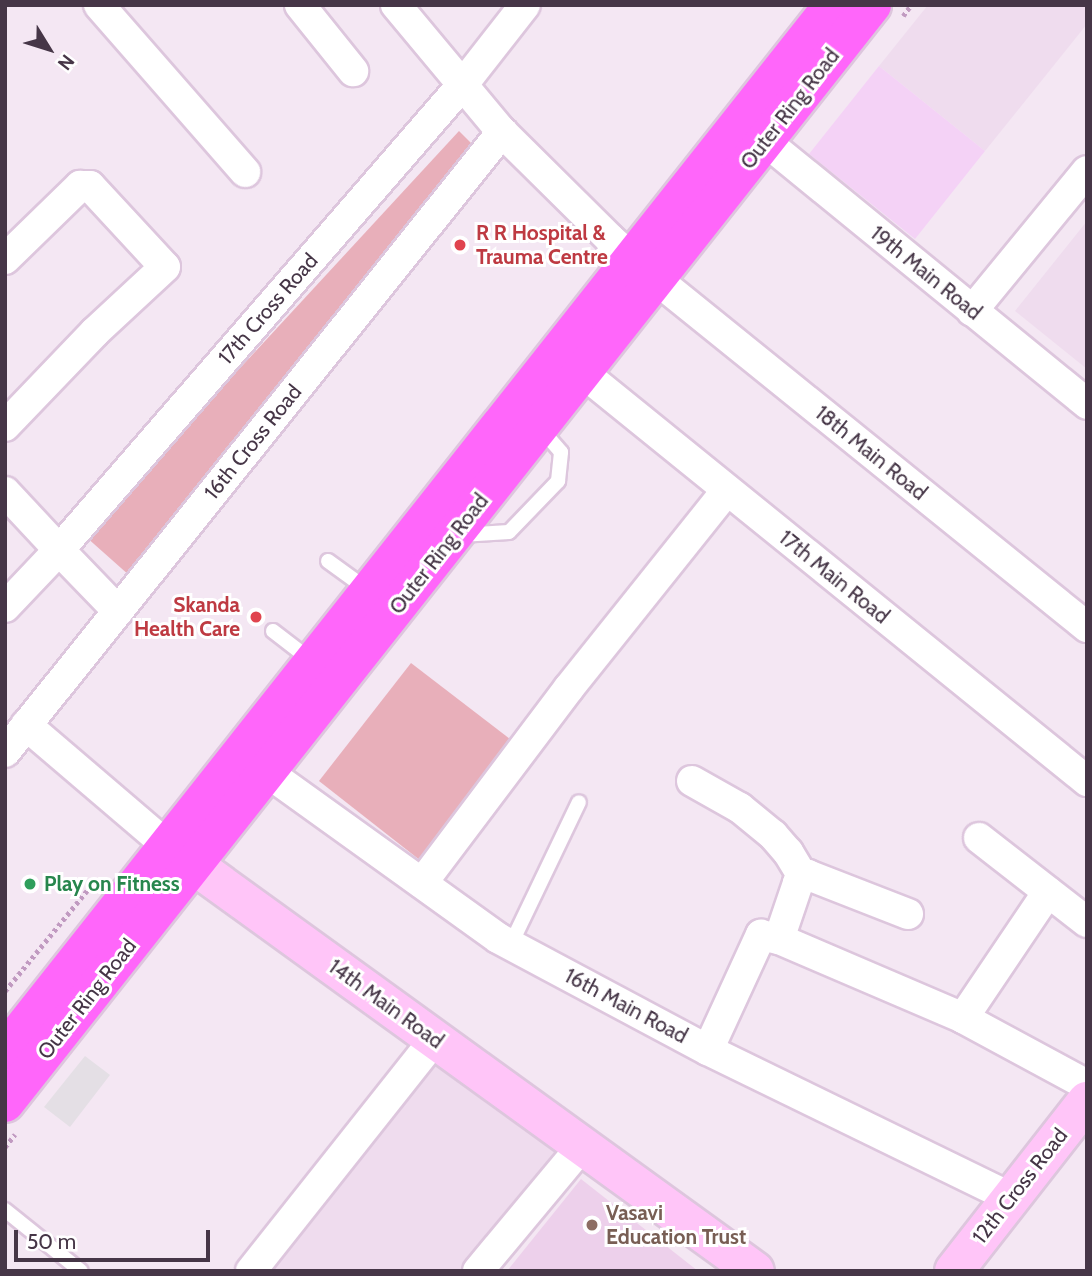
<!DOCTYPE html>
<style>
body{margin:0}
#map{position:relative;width:1092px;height:1276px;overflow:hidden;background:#f4e7f3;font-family:Cabin,sans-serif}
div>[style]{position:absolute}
.residential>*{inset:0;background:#efdcee}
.commercial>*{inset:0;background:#f4d2f6}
.education>*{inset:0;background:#edd0eb}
.green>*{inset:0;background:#e8afba}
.parking>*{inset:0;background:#e4dfe5}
.path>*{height:4.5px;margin-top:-2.25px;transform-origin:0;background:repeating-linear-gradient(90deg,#c19ac1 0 3.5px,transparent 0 7px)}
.roads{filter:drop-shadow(2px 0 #ddc6dd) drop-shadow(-2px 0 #ddc6dd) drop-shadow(0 2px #ddc6dd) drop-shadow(0 -2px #ddc6dd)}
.lane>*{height:14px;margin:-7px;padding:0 7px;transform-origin:7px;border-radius:7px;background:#fff}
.street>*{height:30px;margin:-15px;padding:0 15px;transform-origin:15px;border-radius:15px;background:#fff}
.secondary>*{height:38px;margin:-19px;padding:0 19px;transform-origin:19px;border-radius:19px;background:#ffc5f8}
.highway>*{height:38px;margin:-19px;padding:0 19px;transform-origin:19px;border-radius:19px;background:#ff66fa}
.dots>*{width:19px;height:19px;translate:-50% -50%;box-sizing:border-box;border:4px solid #fff;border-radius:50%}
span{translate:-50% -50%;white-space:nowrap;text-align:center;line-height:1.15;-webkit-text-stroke:6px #fff;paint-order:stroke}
.street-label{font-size:21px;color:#463647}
.health-label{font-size:21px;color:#be3a42;font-weight:700}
.left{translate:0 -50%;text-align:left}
.right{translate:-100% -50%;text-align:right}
.leisure-label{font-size:21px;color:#27864d;font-weight:700}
.education-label{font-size:21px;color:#785e54;font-weight:700}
.frame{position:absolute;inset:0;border:7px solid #463647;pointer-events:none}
.north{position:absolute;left:14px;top:14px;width:70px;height:70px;-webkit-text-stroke:5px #fff;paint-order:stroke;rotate:128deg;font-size:19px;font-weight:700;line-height:28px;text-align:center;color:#463647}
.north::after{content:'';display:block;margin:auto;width:24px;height:32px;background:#463647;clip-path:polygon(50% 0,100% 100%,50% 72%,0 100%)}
.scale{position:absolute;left:14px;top:1230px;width:196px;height:32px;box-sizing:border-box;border:4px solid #463647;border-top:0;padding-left:9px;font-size:21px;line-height:24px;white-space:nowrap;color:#463647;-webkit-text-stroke:5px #fff;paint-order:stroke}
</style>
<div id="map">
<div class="residential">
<i style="clip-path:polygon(928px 5px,1087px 5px,1087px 24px,985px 151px,879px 66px)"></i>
<i style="clip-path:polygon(1087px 221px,1087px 369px,1015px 311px)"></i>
<i style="clip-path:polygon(431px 1054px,555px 1151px,461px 1271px,260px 1271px)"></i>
</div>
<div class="commercial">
<i style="clip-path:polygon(879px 66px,985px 151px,915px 239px,809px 154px)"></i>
</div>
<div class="education">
<i style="clip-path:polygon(581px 1179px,698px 1271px,507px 1271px)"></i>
</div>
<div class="green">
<i style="clip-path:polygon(459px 131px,477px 149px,130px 576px,85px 536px)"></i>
<i style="clip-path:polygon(411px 663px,514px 742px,421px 861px,319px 781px)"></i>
</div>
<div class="parking">
<i style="clip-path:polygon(85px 1056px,110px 1075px,70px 1127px,44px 1107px)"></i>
</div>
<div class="path">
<i style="left:903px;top:16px;width:14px;rotate:-54deg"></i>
<i style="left:5px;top:991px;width:133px;rotate:-50.8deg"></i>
<i style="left:5px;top:1147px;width:16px;rotate:-52deg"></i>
</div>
<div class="roads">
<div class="lane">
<i style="left:461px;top:535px;width:48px;rotate:-3.6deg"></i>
<i style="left:509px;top:532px;width:71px;rotate:-46.1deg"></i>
<i style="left:558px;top:481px;width:29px;rotate:-84deg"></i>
<i style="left:561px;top:452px;width:32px;rotate:-131deg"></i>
<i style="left:328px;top:561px;width:49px;rotate:35.9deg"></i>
<i style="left:273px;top:631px;width:49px;rotate:37.6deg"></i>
<i style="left:511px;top:944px;width:157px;rotate:-64.4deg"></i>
<i style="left:5px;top:1210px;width:97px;rotate:38.8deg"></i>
</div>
<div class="street">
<i style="left:99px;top:5px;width:222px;rotate:48.8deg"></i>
<i style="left:300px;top:5px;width:85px;rotate:51.2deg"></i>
<i style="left:396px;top:5px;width:165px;rotate:50.2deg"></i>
<i style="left:502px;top:132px;width:152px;rotate:44.7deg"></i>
<i style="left:610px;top:239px;width:61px;rotate:41deg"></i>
<i style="left:656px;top:279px;width:554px;rotate:38.92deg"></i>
<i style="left:765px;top:141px;width:416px;rotate:39.2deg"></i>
<i style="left:5px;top:259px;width:105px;rotate:-44.2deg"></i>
<i style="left:80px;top:186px;width:10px"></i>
<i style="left:90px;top:186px;width:110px;rotate:47.2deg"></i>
<i style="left:165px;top:267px;width:96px;rotate:137.1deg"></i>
<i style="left:95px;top:332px;width:130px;rotate:133.8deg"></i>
<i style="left:972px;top:311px;width:181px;rotate:-50.6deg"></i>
<i style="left:582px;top:372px;width:650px;rotate:39deg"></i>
<i style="left:5px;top:492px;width:79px;rotate:47deg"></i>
<i style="left:59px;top:550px;width:618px;rotate:-49.07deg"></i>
<i style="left:464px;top:83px;width:99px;rotate:-52deg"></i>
<i style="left:5px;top:607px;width:79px;rotate:-46.5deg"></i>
<i style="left:59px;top:550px;width:85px;rotate:46deg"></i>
<i style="left:26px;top:725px;width:188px;rotate:40.5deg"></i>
<i style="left:5px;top:752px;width:795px;rotate:-51.28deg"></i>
<i style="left:267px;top:772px;width:284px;rotate:35.7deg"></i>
<i style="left:498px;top:938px;width:238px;rotate:28.1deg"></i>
<i style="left:708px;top:1050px;width:337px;rotate:26deg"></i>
<i style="left:692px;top:781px;width:55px;rotate:29.4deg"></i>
<i style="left:740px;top:808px;width:43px;rotate:39.3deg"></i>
<i style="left:773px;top:835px;width:23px;rotate:49deg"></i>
<i style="left:788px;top:852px;width:29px;rotate:59deg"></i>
<i style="left:979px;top:838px;width:137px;rotate:37.9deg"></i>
<i style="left:422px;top:883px;width:244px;rotate:-53deg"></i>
<i style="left:569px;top:688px;width:253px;rotate:-51.4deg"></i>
<i style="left:908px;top:914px;width:107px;rotate:-158.7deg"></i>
<i style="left:808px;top:875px;width:13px;rotate:141deg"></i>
<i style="left:798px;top:883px;width:59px;rotate:108.7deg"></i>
<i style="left:779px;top:939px;width:200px;rotate:23.2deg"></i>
<i style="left:963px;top:1018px;width:141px;rotate:28.4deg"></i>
<i style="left:963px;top:1018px;width:152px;rotate:-56deg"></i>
<i style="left:708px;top:1050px;width:127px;rotate:-65.3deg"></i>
<i style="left:761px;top:935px;width:18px;rotate:13deg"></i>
<i style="left:251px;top:1271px;width:296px;rotate:-51.6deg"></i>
<i style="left:478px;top:1271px;width:163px;rotate:-50.2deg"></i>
</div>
<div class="secondary">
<i style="left:169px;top:847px;width:723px;rotate:35.89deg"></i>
<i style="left:954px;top:1271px;width:216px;rotate:-52deg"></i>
</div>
<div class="highway">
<i style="left:5px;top:1051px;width:1334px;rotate:-51.64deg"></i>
<i style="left:5px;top:1103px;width:1399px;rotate:-51.7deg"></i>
</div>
</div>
<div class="dots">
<i style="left:460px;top:245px;background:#e0444e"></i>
<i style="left:256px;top:617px;background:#e0444e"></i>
<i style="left:30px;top:884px;background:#2e9e5b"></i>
<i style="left:592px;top:1225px;background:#8d6e63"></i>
</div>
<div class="street-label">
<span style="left:790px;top:109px;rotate:-52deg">Outer Ring Road</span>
<span style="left:926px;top:273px;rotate:39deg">19th Main Road</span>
<span style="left:268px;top:309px;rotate:-49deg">17th Cross Road</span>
<span style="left:253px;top:442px;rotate:-51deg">16th Cross Road</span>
<span style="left:871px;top:453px;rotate:39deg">18th Main Road</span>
<span style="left:439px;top:554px;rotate:-52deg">Outer Ring Road</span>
<span style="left:834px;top:577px;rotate:39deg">17th Main Road</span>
<span style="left:87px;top:999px;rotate:-52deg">Outer Ring Road</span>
<span style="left:386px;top:1004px;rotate:36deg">14th Main Road</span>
<span style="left:626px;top:1006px;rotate:28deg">16th Main Road</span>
<span style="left:1020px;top:1186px;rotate:-52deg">12th Cross Road</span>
</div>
<div class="health-label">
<span class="left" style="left:476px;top:245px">R R Hospital &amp;<br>Trauma Centre</span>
<span class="right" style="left:240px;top:617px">Skanda<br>Health Care</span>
</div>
<div class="leisure-label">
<span class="left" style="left:44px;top:884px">Play on Fitness</span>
</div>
<div class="education-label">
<span class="left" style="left:606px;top:1225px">Vasavi<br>Education Trust</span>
</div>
<div class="frame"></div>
<div class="north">N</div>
<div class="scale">50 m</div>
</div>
